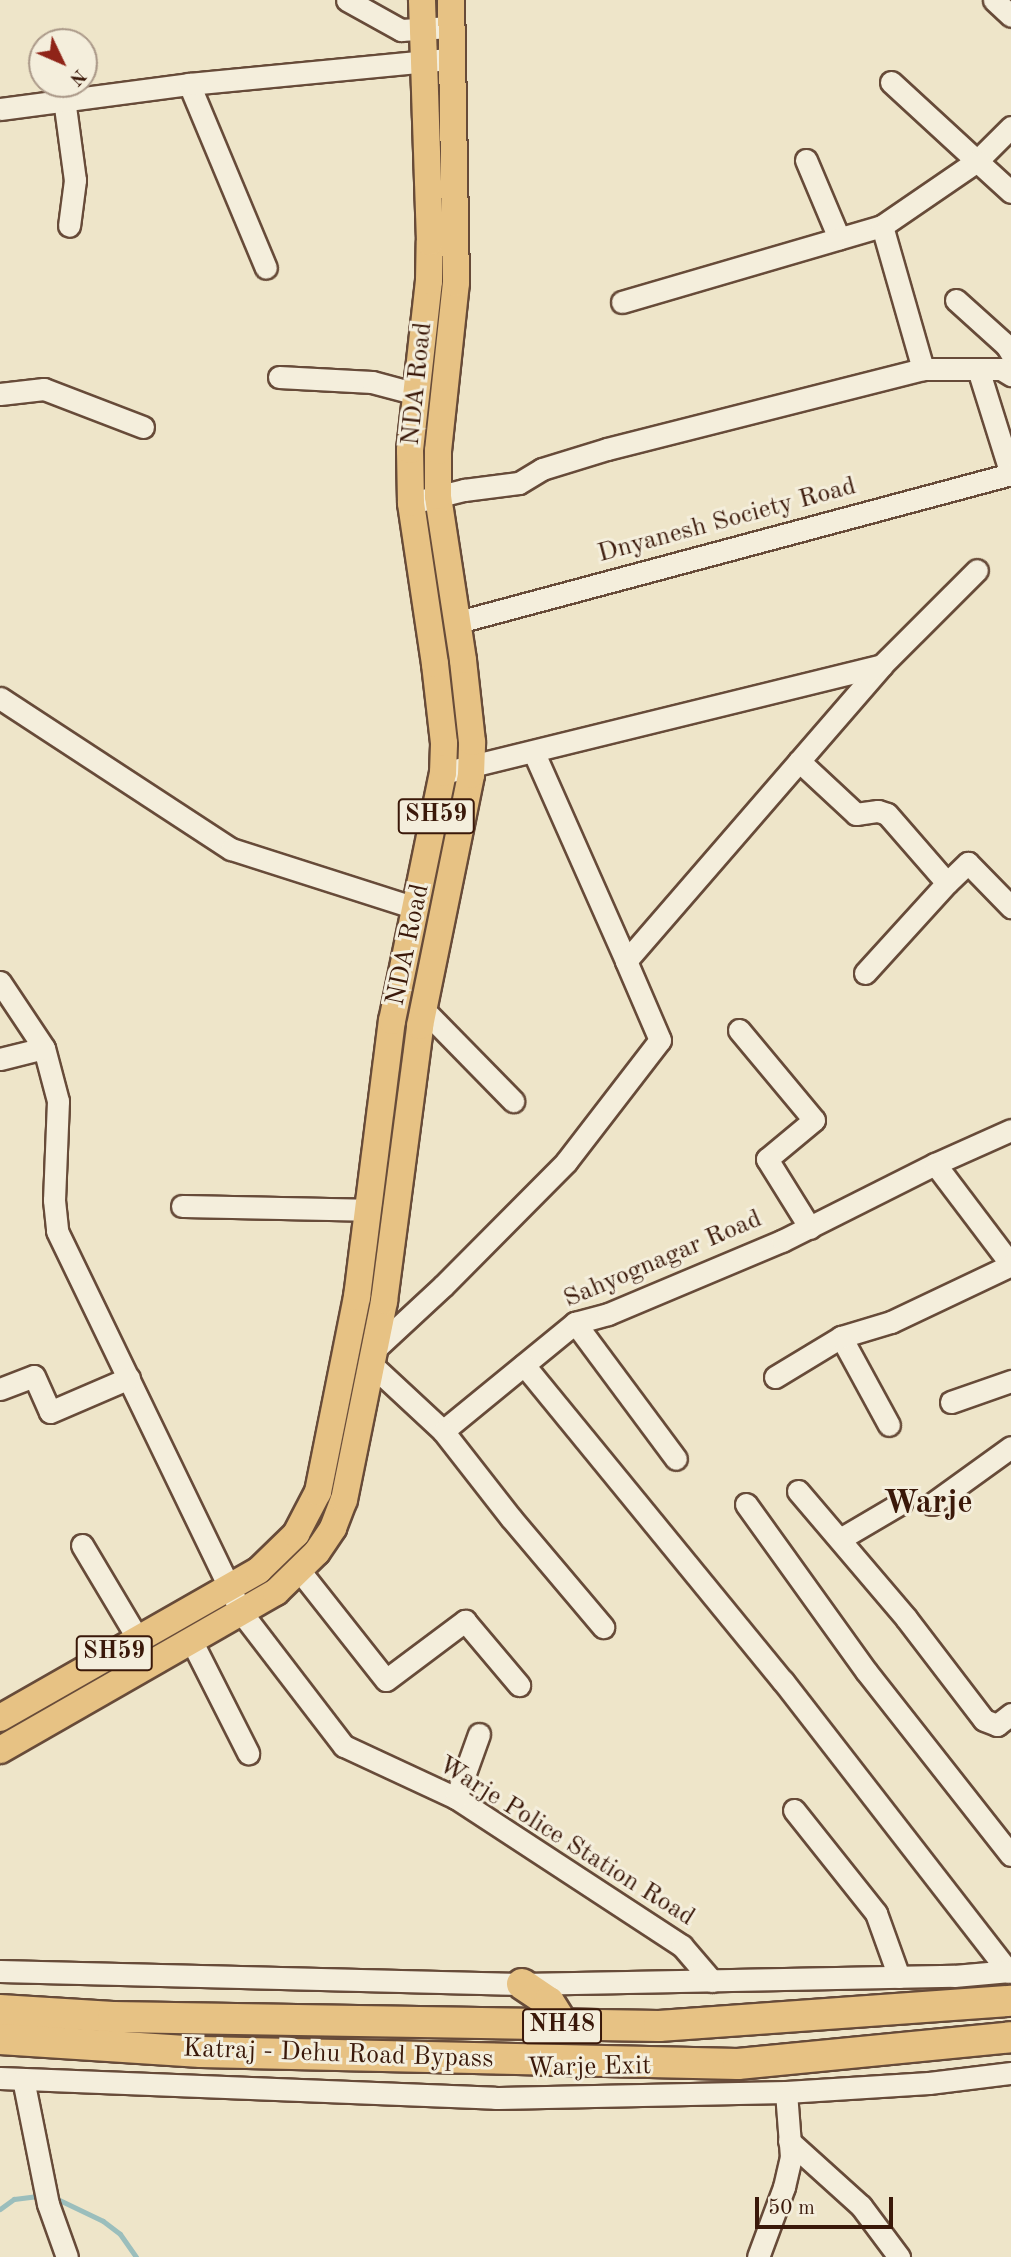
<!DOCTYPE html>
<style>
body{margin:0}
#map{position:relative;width:1011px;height:2257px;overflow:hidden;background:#eee5c9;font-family:"Old Standard TT",serif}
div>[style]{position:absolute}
.stream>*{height:5px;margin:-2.5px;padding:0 2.5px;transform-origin:2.5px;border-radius:2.5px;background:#9bbebc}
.roads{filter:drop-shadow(2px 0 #674b39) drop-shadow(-2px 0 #674b39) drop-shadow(0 2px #674b39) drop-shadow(0 -2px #674b39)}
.minor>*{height:21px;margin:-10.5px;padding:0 10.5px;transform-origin:10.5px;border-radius:10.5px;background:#f4eedc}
.major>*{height:26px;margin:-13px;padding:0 13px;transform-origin:13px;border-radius:13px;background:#e7c284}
.highway>*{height:30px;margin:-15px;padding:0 15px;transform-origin:15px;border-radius:15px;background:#e7c284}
span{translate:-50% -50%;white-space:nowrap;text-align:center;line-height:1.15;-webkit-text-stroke:6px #f4eedc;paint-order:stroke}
.shield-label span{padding:2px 5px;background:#f4eedc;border:2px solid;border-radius:5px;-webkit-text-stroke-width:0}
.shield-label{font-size:24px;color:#3a1809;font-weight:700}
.street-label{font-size:26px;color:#3a1809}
.district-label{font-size:33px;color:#3a1809;font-weight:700}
.north{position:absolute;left:28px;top:28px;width:70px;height:70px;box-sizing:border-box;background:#f4eedc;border:2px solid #aa9888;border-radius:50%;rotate:134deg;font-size:19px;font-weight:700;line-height:28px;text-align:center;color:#3a1809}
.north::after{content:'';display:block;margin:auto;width:24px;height:32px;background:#8f2418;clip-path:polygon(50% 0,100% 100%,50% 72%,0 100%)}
.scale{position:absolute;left:755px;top:2197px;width:138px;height:32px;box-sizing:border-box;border:4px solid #3a1809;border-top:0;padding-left:9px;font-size:21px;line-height:24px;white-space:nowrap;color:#3a1809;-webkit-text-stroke:5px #f4eedc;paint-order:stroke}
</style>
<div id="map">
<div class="stream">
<i style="left:53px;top:2197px;width:55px;rotate:25.6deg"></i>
<i style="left:103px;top:2221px;width:21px;rotate:37deg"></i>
<i style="left:120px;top:2234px;width:28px;rotate:55deg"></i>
<i style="left:0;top:2209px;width:17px;rotate:-36deg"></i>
<i style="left:14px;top:2199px;width:26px;rotate:-7deg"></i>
</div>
<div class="roads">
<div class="minor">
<i style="left:347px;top:0;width:62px;rotate:29.1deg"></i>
<i style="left:401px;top:30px;width:50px;rotate:-3.4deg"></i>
<i style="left:994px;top:0;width:23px;rotate:43deg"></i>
<i style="left:891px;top:82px;width:117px;rotate:42.6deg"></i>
<i style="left:977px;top:161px;width:48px;rotate:-45deg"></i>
<i style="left:189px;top:84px;width:199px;rotate:67.3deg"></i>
<i style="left:64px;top:99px;width:82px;rotate:82.3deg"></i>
<i style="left:75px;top:180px;width:46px;rotate:97.4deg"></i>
<i style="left:0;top:109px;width:191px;rotate:-7.5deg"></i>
<i style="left:189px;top:84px;width:263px;rotate:-5.5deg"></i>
<i style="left:806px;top:160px;width:85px;rotate:67.1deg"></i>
<i style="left:882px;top:226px;width:115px;rotate:-34.4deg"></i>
<i style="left:977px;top:161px;width:46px;rotate:42.4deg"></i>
<i style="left:956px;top:300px;width:67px;rotate:42deg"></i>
<i style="left:1006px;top:345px;width:9px;rotate:58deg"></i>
<i style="left:622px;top:302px;width:271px;rotate:-16.3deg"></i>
<i style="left:882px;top:226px;width:149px;rotate:74deg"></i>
<i style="left:978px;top:369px;width:110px;rotate:72.6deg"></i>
<i style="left:279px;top:377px;width:93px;rotate:3.1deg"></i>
<i style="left:372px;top:382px;width:47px;rotate:14.9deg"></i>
<i style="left:0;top:394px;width:44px;rotate:-6.5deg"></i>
<i style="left:44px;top:389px;width:106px;rotate:21deg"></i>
<i style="left:411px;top:503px;width:55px;rotate:-13.8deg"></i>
<i style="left:464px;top:490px;width:55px;rotate:-7.3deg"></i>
<i style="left:519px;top:483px;width:27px;rotate:-31deg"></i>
<i style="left:542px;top:469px;width:68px;rotate:-17.1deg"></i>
<i style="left:607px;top:449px;width:326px;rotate:-14.2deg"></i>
<i style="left:923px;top:369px;width:78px"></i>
<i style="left:1001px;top:369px;width:12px;rotate:31deg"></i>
<i style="left:458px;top:622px;width:572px;rotate:-14.98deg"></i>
<i style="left:0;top:698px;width:276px;rotate:33.2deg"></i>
<i style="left:231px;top:849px;width:194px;rotate:17.7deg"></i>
<i style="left:534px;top:753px;width:227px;rotate:66.1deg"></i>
<i style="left:626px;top:961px;width:391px;rotate:-49.1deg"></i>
<i style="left:882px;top:665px;width:134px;rotate:-45deg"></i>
<i style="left:799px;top:761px;width:78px;rotate:42.9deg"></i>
<i style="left:856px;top:814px;width:22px;rotate:-8deg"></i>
<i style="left:878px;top:811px;width:9px;rotate:18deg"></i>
<i style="left:887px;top:814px;width:91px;rotate:49deg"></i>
<i style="left:947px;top:883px;width:29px;rotate:-44deg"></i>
<i style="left:968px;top:863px;width:62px;rotate:45.7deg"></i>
<i style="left:443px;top:773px;width:452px;rotate:-13.8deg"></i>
<i style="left:865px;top:973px;width:122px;rotate:-47.7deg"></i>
<i style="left:0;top:982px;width:79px;rotate:56.3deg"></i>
<i style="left:44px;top:1048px;width:55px;rotate:75.2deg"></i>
<i style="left:58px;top:1101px;width:99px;rotate:92.3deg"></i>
<i style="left:54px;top:1200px;width:31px;rotate:84deg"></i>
<i style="left:57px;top:1231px;width:423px;rotate:64.2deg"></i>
<i style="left:241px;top:1612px;width:169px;rotate:52.5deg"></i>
<i style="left:344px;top:1746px;width:123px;rotate:24.9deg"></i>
<i style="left:456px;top:1798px;width:270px;rotate:33.2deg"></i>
<i style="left:682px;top:1946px;width:46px;rotate:49.4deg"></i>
<i style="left:423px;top:1009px;width:129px;rotate:45.6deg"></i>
<i style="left:739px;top:1030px;width:117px;rotate:50.2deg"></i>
<i style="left:814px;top:1120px;width:61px;rotate:140.3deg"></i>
<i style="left:767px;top:1159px;width:81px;rotate:58.1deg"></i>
<i style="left:0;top:1059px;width:45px;rotate:-14deg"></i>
<i style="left:935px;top:1164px;width:124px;rotate:52.9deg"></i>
<i style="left:182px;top:1206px;width:185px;rotate:1.2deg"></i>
<i style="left:575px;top:1323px;width:169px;rotate:53.4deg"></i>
<i style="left:841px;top:1337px;width:100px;rotate:61.4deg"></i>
<i style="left:375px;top:1349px;width:93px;rotate:-42.8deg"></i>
<i style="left:443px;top:1286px;width:175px;rotate:-45.2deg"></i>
<i style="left:566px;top:1162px;width:154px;rotate:-52.4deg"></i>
<i style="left:660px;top:1040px;width:86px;rotate:-113.3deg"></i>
<i style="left:372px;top:1365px;width:97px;rotate:42.9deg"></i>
<i style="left:443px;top:1431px;width:171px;rotate:-39.3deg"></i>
<i style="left:575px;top:1323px;width:34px;rotate:-15deg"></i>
<i style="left:608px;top:1314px;width:189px;rotate:-22.8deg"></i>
<i style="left:782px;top:1241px;width:171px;rotate:-26.7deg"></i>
<i style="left:935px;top:1164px;width:83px;rotate:-24.1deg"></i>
<i style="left:524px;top:1365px;width:409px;rotate:50.7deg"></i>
<i style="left:783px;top:1681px;width:368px;rotate:52.2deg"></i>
<i style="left:775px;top:1377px;width:77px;rotate:-31.2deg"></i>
<i style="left:841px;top:1337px;width:52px;rotate:-16.7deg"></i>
<i style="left:891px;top:1322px;width:133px;rotate:-25.4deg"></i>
<i style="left:0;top:1389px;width:36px;rotate:-21deg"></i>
<i style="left:34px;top:1376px;width:39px;rotate:66deg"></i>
<i style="left:50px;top:1412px;width:86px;rotate:-23.3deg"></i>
<i style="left:951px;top:1402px;width:64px;rotate:-19.3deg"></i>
<i style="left:443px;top:1431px;width:110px;rotate:52deg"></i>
<i style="left:511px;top:1518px;width:143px;rotate:49.8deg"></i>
<i style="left:798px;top:1491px;width:167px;rotate:49.6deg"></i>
<i style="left:906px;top:1618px;width:128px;rotate:52.6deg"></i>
<i style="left:984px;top:1720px;width:14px;rotate:21deg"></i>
<i style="left:997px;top:1725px;width:18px;rotate:-38deg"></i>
<i style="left:746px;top:1504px;width:206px;rotate:54.3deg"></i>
<i style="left:866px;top:1671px;width:234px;rotate:51.8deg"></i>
<i style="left:932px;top:1504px;width:97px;rotate:-35.8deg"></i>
<i style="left:840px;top:1539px;width:71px;rotate:-30.5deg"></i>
<i style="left:82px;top:1545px;width:109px;rotate:59.2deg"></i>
<i style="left:299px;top:1570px;width:140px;rotate:51.7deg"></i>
<i style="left:386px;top:1680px;width:99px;rotate:-36.8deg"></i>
<i style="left:465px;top:1621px;width:84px;rotate:49.8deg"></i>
<i style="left:191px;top:1640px;width:127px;rotate:63.2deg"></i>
<i style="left:456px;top:1798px;width:68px;rotate:-70.2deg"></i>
<i style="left:794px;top:1810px;width:132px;rotate:51.5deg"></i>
<i style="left:876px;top:1913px;width:68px;rotate:70.2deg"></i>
<i style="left:0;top:1971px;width:522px;rotate:1.43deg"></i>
<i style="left:522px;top:1984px;width:432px;rotate:-1.1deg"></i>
<i style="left:954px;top:1976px;width:57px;rotate:-5deg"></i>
<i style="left:0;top:2078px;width:495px;rotate:2.3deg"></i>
<i style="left:495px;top:2098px;width:291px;rotate:-1.2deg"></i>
<i style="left:786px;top:2092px;width:143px;rotate:-3.6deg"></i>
<i style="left:929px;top:2083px;width:83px;rotate:-7deg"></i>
<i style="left:23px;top:2079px;width:127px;rotate:78.7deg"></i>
<i style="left:48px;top:2204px;width:56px;rotate:70.3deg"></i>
<i style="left:789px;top:2141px;width:97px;rotate:42.1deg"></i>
<i style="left:861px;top:2206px;width:64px;rotate:53.3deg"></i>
<i style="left:758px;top:2257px;width:75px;rotate:-69.6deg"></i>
<i style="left:784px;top:2187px;width:31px;rotate:-77deg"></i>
<i style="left:791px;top:2157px;width:65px;rotate:-94.4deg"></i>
</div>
<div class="major">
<i style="left:0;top:1718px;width:298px;rotate:-29.7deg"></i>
<i style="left:259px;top:1570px;width:52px;rotate:-44.2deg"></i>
<i style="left:296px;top:1534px;width:47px;rotate:-62.4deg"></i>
<i style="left:318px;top:1492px;width:199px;rotate:-78.7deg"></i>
<i style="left:357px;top:1297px;width:278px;rotate:-82.8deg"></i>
<i style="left:392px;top:1021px;width:253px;rotate:-78.4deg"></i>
<i style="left:443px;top:773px;width:30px;rotate:-88deg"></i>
<i style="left:444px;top:743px;width:80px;rotate:-96.5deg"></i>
<i style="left:435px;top:664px;width:163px;rotate:-98.5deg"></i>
<i style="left:411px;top:503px;width:53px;rotate:-91.1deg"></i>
<i style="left:410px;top:450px;width:170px;rotate:-83.6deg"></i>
<i style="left:429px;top:281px;width:39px;rotate:-89deg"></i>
<i style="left:430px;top:242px;width:242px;rotate:-91.9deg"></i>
<i style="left:0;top:1750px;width:318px;rotate:-29.8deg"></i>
<i style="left:276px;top:1592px;width:57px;rotate:-44.3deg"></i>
<i style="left:317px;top:1552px;width:29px;rotate:-56deg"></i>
<i style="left:333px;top:1528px;width:30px;rotate:-69deg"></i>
<i style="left:344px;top:1500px;width:203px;rotate:-78.6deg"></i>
<i style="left:384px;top:1301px;width:277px;rotate:-82.5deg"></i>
<i style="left:420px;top:1026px;width:256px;rotate:-78.5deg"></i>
<i style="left:471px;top:775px;width:33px;rotate:-88deg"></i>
<i style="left:472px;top:742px;width:82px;rotate:-96.3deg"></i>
<i style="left:463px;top:660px;width:166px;rotate:-98.7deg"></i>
<i style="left:438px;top:496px;width:45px;rotate:-90deg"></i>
<i style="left:438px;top:451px;width:169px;rotate:-83.9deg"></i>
<i style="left:456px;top:283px;width:283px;rotate:-91deg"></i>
</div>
<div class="highway">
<i style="left:522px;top:1984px;width:32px;rotate:34deg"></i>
<i style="left:549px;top:2002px;width:28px;rotate:58deg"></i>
<i style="left:0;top:2010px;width:113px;rotate:3.5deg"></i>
<i style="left:113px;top:2017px;width:546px;rotate:0.94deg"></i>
<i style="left:659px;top:2026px;width:353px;rotate:-4.1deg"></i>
<i style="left:0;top:2039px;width:201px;rotate:3.7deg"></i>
<i style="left:201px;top:2052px;width:537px;rotate:1.28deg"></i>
<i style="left:738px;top:2064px;width:274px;rotate:-5.6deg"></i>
</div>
</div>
<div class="shield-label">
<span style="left:436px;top:816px">SH59</span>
<span style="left:114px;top:1653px">SH59</span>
<span style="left:562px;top:2026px">NH48</span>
</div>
<div class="street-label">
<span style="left:418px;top:384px;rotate:-84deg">NDA Road</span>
<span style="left:727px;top:521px;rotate:-15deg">Dnyanesh Society Road</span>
<span style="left:409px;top:945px;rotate:-78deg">NDA Road</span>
<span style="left:663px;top:1260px;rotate:-23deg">Sahyognagar Road</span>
<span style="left:566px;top:1842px;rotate:32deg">Warje Police Station Road</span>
<span style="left:338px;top:2055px;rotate:2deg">Katraj - Dehu Road Bypass</span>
<span style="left:589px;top:2068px;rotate:-1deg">Warje Exit</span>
</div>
<div class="district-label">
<span style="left:928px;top:1504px">Warje</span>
</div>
<div class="north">N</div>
<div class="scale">50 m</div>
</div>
